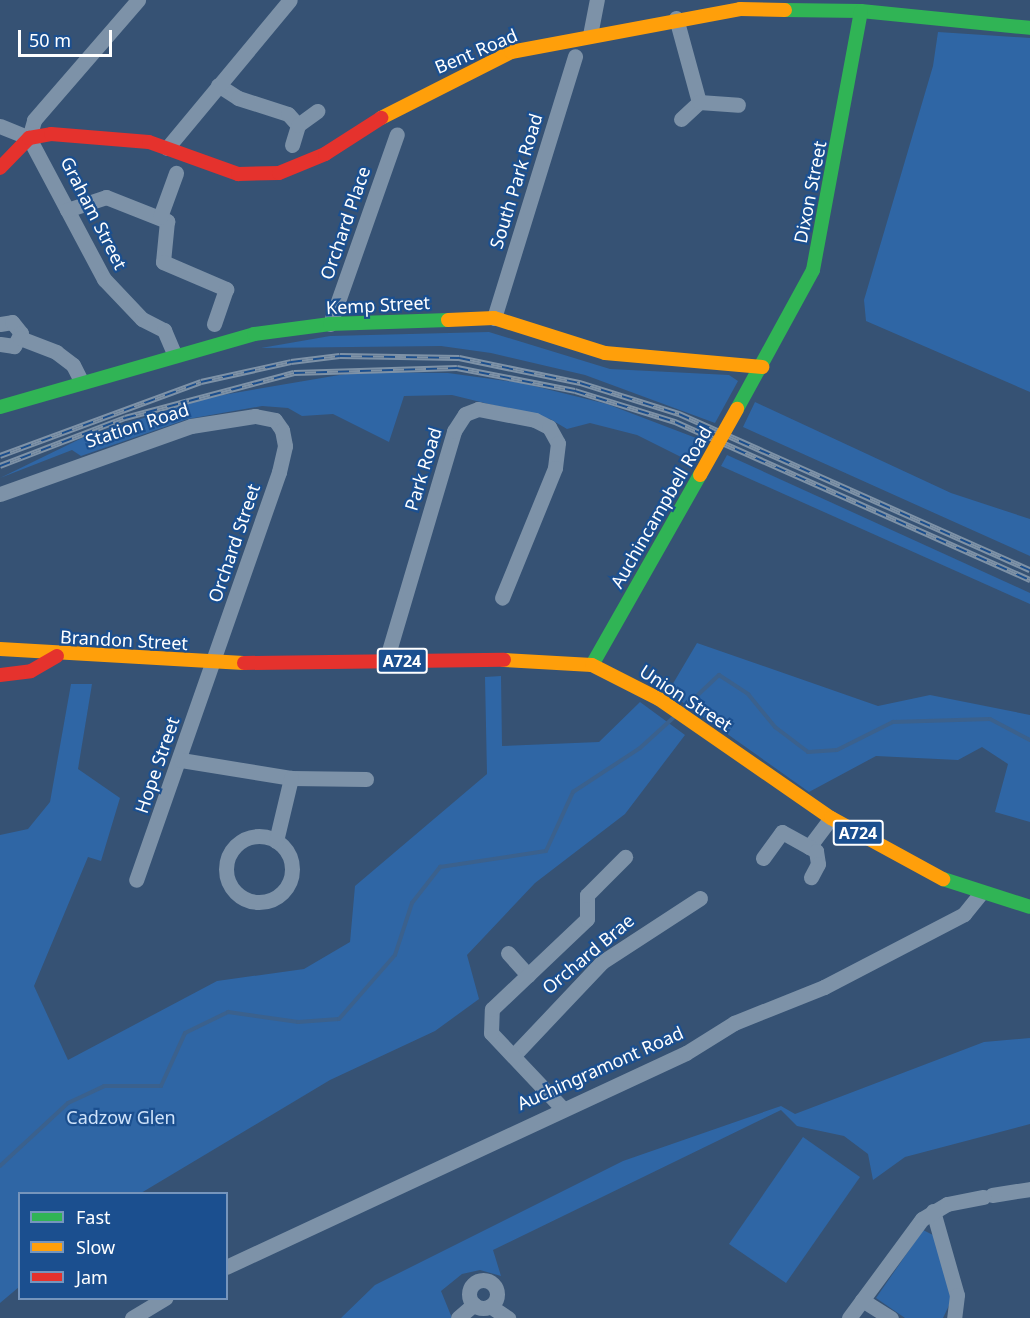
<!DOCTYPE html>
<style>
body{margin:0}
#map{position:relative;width:1030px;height:1318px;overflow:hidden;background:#365274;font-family:"Noto Sans",sans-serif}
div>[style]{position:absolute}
.green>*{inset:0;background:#2f66a5}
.stream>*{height:4px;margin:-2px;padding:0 2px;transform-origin:2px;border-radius:2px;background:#3b618d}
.street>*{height:15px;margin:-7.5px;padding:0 7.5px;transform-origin:7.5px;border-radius:7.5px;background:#7d92a8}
.street>.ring{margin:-7.5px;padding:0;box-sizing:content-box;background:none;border:15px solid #7d92a8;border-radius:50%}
.fast>*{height:14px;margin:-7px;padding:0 7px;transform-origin:7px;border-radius:7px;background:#30b455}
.slow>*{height:14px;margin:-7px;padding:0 7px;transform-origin:7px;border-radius:7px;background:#ff9f0a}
.jam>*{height:14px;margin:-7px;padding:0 7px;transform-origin:7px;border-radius:7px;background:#e5322d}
.rail>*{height:6px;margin-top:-3px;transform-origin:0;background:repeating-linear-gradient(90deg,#1b4f8f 0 11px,#7e92a7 0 22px);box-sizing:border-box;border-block:2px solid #7e92a7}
.slow-bridge>*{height:14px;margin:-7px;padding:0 7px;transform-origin:7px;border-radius:7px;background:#ff9f0a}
span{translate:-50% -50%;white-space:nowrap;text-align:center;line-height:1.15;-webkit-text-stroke:4.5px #1b4f8f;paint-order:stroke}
.shield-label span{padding:2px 4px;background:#1b4f8f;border:2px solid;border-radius:4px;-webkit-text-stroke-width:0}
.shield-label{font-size:16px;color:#fff;font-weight:700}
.street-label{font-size:18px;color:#fff}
.park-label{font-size:18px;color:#cfe3fa}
.legend{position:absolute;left:18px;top:1192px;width:210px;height:108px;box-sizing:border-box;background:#1b4f8f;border:2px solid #7695bc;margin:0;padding:8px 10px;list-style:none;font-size:18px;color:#fff}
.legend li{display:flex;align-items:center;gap:12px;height:30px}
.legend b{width:30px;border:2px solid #7695bc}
.scale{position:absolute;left:18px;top:30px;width:94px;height:27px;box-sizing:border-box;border:3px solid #fff;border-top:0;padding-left:8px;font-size:18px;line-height:21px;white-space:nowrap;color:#fff;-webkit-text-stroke:4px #1b4f8f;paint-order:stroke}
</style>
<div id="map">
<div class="green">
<i style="clip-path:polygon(938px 32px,1030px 38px,1030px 392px,866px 321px,864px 300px,933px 66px)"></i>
<i style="clip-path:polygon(489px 332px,610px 369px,729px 375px,738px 381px,715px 423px,585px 375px,491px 353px,441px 346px,261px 348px,330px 336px)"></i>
<i style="clip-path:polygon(357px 372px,448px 373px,522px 383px,607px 404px,704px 441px,693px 463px,637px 435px,590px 423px,567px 429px,550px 419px,452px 395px,404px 396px,389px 442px,333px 414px,302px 416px,288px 408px,262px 406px,188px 419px,81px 456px,72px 450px,0 478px,82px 438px,205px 398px)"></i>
<i style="clip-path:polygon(755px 402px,951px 493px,1030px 519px,1030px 556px,743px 427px)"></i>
<i style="clip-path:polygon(727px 455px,1030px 593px,1030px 604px,721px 466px)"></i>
<i style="clip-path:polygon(697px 643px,878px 706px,930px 695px,1030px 715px,1030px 822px,995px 812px,1008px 764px,982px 747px,958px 760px,876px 756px,809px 792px,668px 692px)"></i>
<i style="clip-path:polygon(501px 676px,502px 746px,599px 742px,640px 702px,685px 735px,625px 814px,535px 883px,467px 955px,479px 999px,435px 1031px,330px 1080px,141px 1193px,20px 1194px,19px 1287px,0 1303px,0 835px,28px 829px,50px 802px,71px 684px,92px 684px,78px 769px,120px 798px,101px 861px,88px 857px,34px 986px,68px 1060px,217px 981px,304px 969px,350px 942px,355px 886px,487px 774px,485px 677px)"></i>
<i style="clip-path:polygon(1030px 1038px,1030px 1124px,905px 1157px,873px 1180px,868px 1154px,844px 1136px,797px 1126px,781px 1110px,493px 1250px,501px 1276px,480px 1270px,462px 1274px,441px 1291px,452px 1318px,341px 1318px,375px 1285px,623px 1161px,781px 1106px,795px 1114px,984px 1042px)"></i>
<i style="clip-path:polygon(803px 1137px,860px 1177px,786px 1283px,729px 1244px)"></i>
<i style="clip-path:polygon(923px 1230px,935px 1236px,952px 1299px,943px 1318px,905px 1318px,876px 1298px)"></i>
</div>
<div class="stream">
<i style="left:685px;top:707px;width:47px;rotate:-43.3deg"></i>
<i style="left:719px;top:675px;width:35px;rotate:33deg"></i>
<i style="left:748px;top:694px;width:43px;rotate:50.7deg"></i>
<i style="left:775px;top:727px;width:41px;rotate:37.1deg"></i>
<i style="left:808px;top:752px;width:29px;rotate:-4deg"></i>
<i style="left:837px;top:750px;width:63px;rotate:-26.6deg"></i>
<i style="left:893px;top:722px;width:97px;rotate:-1.8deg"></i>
<i style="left:990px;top:719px;width:45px;rotate:27.7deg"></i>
<i style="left:0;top:1166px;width:93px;rotate:-42.8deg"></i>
<i style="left:68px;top:1103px;width:40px;rotate:-25deg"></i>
<i style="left:104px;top:1086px;width:57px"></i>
<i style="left:161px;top:1086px;width:58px;rotate:-65.6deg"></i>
<i style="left:185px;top:1033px;width:48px;rotate:-26deg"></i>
<i style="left:228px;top:1012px;width:71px;rotate:8.1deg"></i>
<i style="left:298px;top:1022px;width:41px;rotate:-4.2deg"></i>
<i style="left:339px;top:1019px;width:85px;rotate:-48.8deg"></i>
<i style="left:395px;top:955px;width:55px;rotate:-71.9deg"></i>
<i style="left:412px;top:903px;width:46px;rotate:-52.1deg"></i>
<i style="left:440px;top:867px;width:107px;rotate:-8.6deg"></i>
<i style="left:546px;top:851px;width:65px;rotate:-65.4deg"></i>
<i style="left:573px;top:792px;width:80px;rotate:-33.3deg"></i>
<i style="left:640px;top:748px;width:45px;rotate:-42.3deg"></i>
</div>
<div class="street">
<i style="left:676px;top:18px;width:87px;rotate:74.7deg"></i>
<i style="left:590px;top:35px;width:36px;rotate:-79deg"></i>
<i style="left:218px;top:85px;width:24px;rotate:33deg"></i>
<i style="left:238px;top:98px;width:52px;rotate:17.7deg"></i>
<i style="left:288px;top:114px;width:15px;rotate:48deg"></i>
<i style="left:681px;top:119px;width:25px;rotate:-43deg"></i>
<i style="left:699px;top:102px;width:39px;rotate:4deg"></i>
<i style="left:0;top:126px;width:31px;rotate:22deg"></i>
<i style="left:29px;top:138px;width:160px;rotate:62deg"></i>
<i style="left:104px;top:279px;width:55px;rotate:46.5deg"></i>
<i style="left:142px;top:319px;width:25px;rotate:27deg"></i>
<i style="left:164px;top:330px;width:26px;rotate:67deg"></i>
<i style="left:29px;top:138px;width:19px;rotate:-74deg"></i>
<i style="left:34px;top:120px;width:159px;rotate:-49.1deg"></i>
<i style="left:292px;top:145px;width:21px;rotate:-73deg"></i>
<i style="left:298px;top:125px;width:24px;rotate:-36deg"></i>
<i style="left:167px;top:148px;width:192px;rotate:-50.3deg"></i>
<i style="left:67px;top:210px;width:41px;rotate:-18.4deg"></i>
<i style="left:106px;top:197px;width:66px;rotate:21.5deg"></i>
<i style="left:167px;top:221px;width:41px;rotate:95.6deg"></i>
<i style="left:163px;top:262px;width:69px;rotate:23.2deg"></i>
<i style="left:226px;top:289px;width:37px;rotate:109deg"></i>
<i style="left:160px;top:217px;width:47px;rotate:-70deg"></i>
<i style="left:494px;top:318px;width:274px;rotate:-72.8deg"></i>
<i style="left:0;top:324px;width:12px;rotate:-9deg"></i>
<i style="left:12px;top:322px;width:14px;rotate:51deg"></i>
<i style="left:21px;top:333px;width:15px;rotate:118deg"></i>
<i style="left:14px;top:346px;width:14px;rotate:-172deg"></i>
<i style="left:330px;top:324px;width:201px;rotate:-70.6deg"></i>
<i style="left:20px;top:338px;width:39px;rotate:21deg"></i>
<i style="left:56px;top:352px;width:21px;rotate:37deg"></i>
<i style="left:73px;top:365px;width:18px;rotate:63deg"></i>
<i style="left:0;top:494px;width:203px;rotate:-19.6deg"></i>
<i style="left:191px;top:426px;width:65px;rotate:-8.9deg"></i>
<i style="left:255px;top:416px;width:20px;rotate:11deg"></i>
<i style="left:275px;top:420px;width:12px;rotate:55deg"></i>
<i style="left:282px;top:430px;width:16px;rotate:79deg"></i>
<i style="left:285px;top:446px;width:27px;rotate:103deg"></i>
<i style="left:279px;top:472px;width:432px;rotate:109.3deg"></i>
<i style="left:386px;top:661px;width:240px;rotate:-73.5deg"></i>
<i style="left:454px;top:431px;width:20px;rotate:-57deg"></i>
<i style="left:465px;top:414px;width:14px;rotate:-21deg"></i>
<i style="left:478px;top:409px;width:58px;rotate:10.9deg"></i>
<i style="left:535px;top:420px;width:16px;rotate:27deg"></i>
<i style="left:549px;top:427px;width:18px;rotate:61deg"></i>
<i style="left:558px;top:443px;width:25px;rotate:97deg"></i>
<i style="left:555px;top:468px;width:140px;rotate:112.2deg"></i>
<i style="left:181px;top:760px;width:111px;rotate:9.3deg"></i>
<i style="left:291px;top:778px;width:75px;rotate:0.8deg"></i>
<i class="ring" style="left:226px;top:836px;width:51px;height:51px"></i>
<i style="left:276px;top:841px;width:65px;rotate:-76.6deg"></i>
<i style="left:809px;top:847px;width:36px;rotate:-53deg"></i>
<i style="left:763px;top:858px;width:32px;rotate:-54deg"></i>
<i style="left:782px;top:832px;width:39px;rotate:29deg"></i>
<i style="left:816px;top:851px;width:13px;rotate:81deg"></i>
<i style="left:818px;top:864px;width:15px;rotate:118deg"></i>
<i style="left:508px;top:953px;width:30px;rotate:48deg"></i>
<i style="left:514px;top:1055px;width:128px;rotate:-46.6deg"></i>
<i style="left:602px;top:962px;width:117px;rotate:-33.1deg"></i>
<i style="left:562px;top:1108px;width:103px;rotate:-133.4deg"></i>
<i style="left:491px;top:1033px;width:24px;rotate:-88deg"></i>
<i style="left:492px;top:1009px;width:131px;rotate:-43.5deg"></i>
<i style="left:587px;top:919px;width:24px;rotate:-90deg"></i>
<i style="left:587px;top:895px;width:54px;rotate:-45deg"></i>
<i style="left:992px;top:1195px;width:38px;rotate:-9deg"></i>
<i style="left:933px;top:1211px;width:87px;rotate:74.1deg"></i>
<i style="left:957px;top:1295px;width:23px;rotate:97deg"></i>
<i style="left:226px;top:1267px;width:507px;rotate:-24.95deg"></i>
<i style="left:686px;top:1053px;width:57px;rotate:-32deg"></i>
<i style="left:734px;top:1023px;width:97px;rotate:-21.8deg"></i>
<i style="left:824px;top:987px;width:158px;rotate:-27.5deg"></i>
<i style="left:964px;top:914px;width:27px;rotate:-51deg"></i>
<i class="ring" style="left:469px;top:1280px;width:13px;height:13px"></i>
<i style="left:862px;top:1300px;width:34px;rotate:32deg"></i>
<i style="left:490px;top:1306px;width:22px;rotate:34deg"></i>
<i style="left:132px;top:1318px;width:39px;rotate:-31deg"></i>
<i style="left:458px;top:1318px;width:21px;rotate:-41deg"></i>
<i style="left:849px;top:1318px;width:123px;rotate:-53.6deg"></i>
<i style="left:922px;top:1219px;width:29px;rotate:-31deg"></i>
<i style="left:947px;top:1204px;width:37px;rotate:-11deg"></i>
</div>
<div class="fast">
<i style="left:785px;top:10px;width:76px;rotate:0.8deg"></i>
<i style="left:861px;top:11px;width:170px;rotate:5.7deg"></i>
<i style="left:0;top:407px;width:264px;rotate:-16deg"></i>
<i style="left:254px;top:334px;width:77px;rotate:-7.5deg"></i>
<i style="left:330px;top:324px;width:118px;rotate:-1.9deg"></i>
<i style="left:737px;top:409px;width:158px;rotate:-61.3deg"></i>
<i style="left:813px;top:270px;width:263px;rotate:-79.5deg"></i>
<i style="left:592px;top:665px;width:219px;rotate:-60.4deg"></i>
<i style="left:943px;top:879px;width:91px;rotate:17.8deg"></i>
</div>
<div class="slow">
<i style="left:381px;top:118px;width:146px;rotate:-26.9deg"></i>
<i style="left:511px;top:52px;width:233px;rotate:-10.6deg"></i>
<i style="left:740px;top:9px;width:45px;rotate:1.3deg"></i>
<i style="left:448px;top:320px;width:46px;rotate:-2.5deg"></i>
<i style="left:494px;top:318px;width:116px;rotate:17.5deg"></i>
<i style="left:605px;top:353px;width:158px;rotate:5.1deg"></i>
<i style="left:0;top:649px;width:244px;rotate:3.3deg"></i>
<i style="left:504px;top:660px;width:88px;rotate:3.3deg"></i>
<i style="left:592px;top:665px;width:75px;rotate:26.9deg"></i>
<i style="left:659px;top:699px;width:209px;rotate:34.7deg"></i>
<i style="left:831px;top:818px;width:128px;rotate:28.6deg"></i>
</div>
<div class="jam">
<i style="left:0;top:168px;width:42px;rotate:-46deg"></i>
<i style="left:29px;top:138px;width:22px;rotate:-10deg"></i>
<i style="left:51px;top:134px;width:98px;rotate:4.7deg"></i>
<i style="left:149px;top:142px;width:95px;rotate:19.8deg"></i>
<i style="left:238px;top:174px;width:41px;rotate:-1.4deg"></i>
<i style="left:279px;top:173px;width:50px;rotate:-22.4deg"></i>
<i style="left:325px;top:154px;width:67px;rotate:-32.7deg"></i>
<i style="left:244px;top:663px;width:260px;rotate:-0.7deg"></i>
<i style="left:0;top:675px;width:31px;rotate:-7deg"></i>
<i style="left:31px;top:671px;width:30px;rotate:-30deg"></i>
</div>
<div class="rail">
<i style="left:0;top:456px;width:214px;rotate:-20.2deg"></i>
<i style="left:201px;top:382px;width:92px;rotate:-12.5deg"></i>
<i style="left:291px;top:362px;width:49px;rotate:-7deg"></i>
<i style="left:340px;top:356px;width:119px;rotate:1deg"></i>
<i style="left:459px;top:358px;width:124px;rotate:11.7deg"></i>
<i style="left:580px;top:383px;width:104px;rotate:17.4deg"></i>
<i style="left:679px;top:414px;width:384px;rotate:24deg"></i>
<i style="left:0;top:466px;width:134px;rotate:-21deg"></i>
<i style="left:125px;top:418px;width:175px;rotate:-14.9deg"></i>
<i style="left:294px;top:373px;width:163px;rotate:-1.8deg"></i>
<i style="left:457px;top:368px;width:120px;rotate:11deg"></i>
<i style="left:575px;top:391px;width:105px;rotate:17.2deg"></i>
<i style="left:675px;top:422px;width:389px;rotate:24deg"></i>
</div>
<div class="slow-bridge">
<i style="left:700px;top:475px;width:76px;rotate:-60.7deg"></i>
</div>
<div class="shield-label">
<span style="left:402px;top:661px">A724</span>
<span style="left:858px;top:833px">A724</span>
</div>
<div class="street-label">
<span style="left:476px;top:51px;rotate:-23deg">Bent Road</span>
<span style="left:516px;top:181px;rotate:-73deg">South Park Road</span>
<span style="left:810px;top:192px;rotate:-79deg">Dixon Street</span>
<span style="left:94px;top:213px;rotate:63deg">Graham Street</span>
<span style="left:345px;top:223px;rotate:-71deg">Orchard Place</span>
<span style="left:378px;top:305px;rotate:-3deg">Kemp Street</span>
<span style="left:137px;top:425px;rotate:-18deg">Station Road</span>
<span style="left:423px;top:469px;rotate:-73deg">Park Road</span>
<span style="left:661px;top:507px;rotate:-60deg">Auchincampbell Road</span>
<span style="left:234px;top:543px;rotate:-71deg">Orchard Street</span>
<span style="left:124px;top:640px;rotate:3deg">Brandon Street</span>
<span style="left:686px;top:698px;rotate:33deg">Union Street</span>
<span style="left:157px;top:765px;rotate:-71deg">Hope Street</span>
<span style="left:588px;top:954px;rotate:-40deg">Orchard Brae</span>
<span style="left:600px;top:1068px;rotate:-24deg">Auchingramont Road</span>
</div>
<div class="park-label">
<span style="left:121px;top:1117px">Cadzow Glen</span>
</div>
<ul class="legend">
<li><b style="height:8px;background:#30b455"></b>Fast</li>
<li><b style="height:8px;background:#ff9f0a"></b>Slow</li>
<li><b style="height:8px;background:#e5322d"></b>Jam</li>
</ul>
<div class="scale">50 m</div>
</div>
